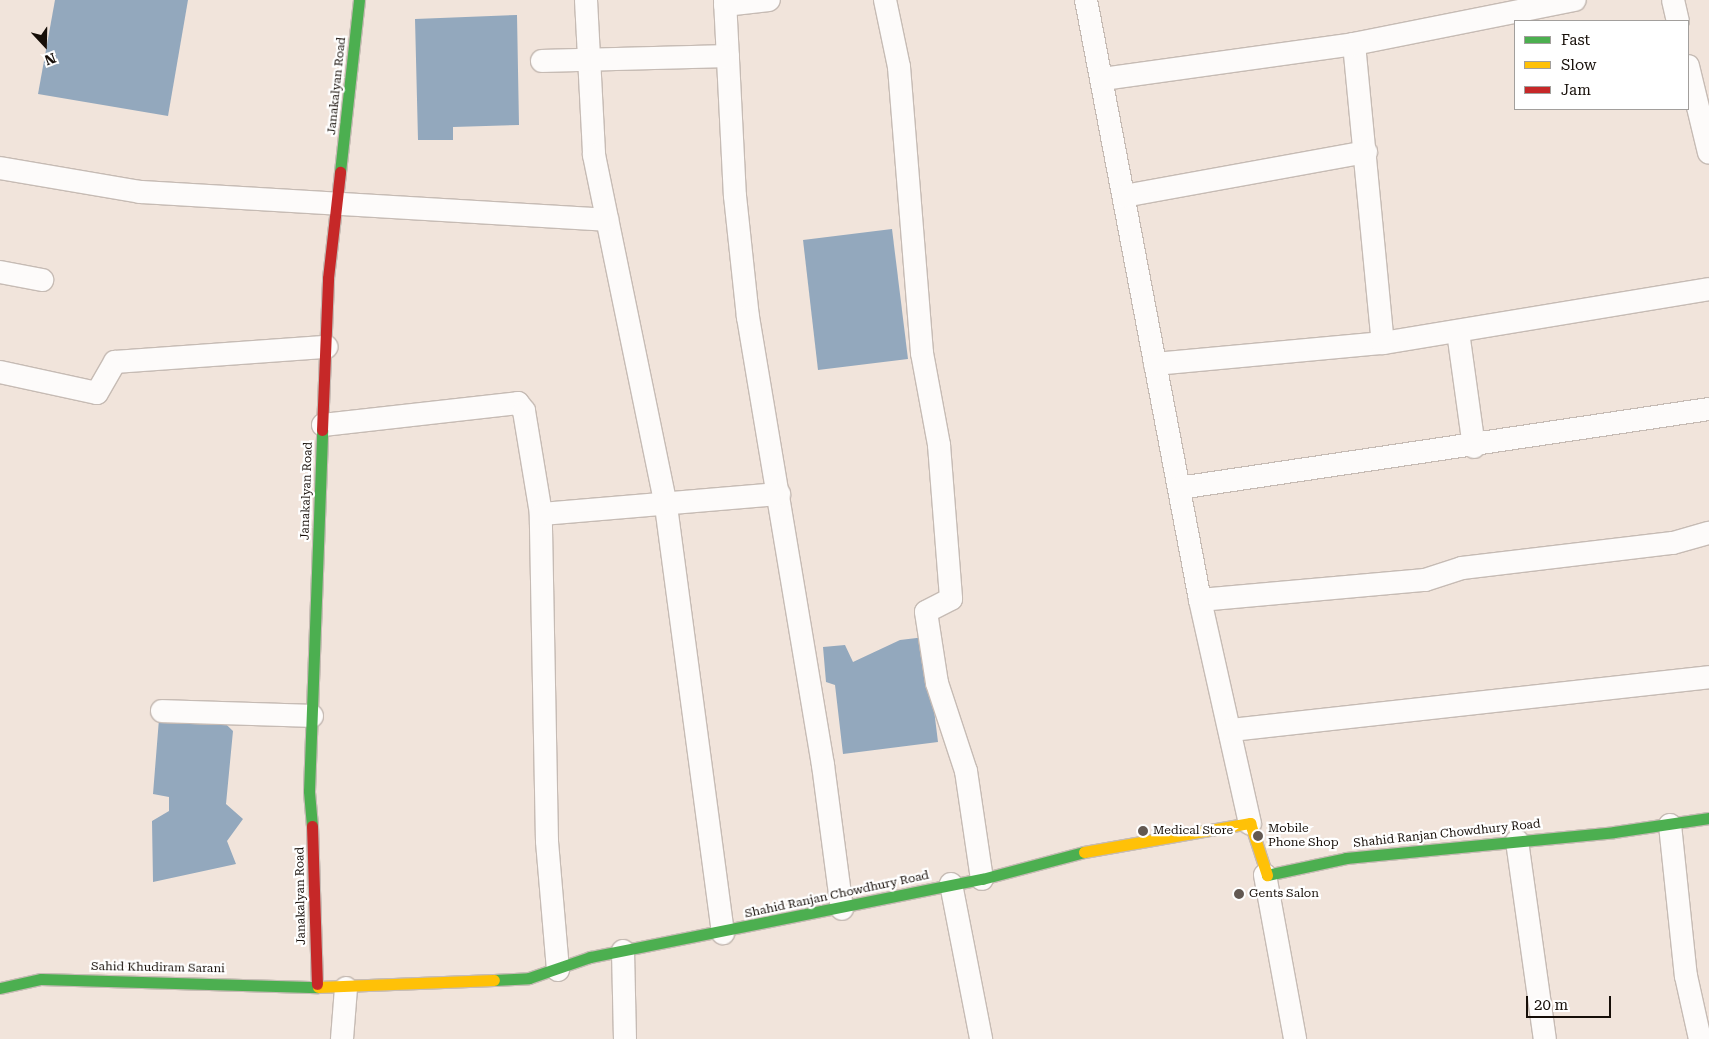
<!DOCTYPE html>
<style>
body{margin:0}
#map{position:relative;width:1709px;height:1039px;overflow:hidden;background:#f1e4db;font-family:"Roboto Serif",serif}
div>[style]{position:absolute}
.water>*{inset:0;background:#93a8bd}
.roads{filter:drop-shadow(1px 0 #c6bbb4) drop-shadow(-1px 0 #c6bbb4) drop-shadow(0 1px #c6bbb4) drop-shadow(0 -1px #c6bbb4)}
.street>*{height:22px;margin:-11px;padding:0 11px;transform-origin:11px;border-radius:11px;background:#fdfbfa}
.fast>*{height:11px;margin:-5.5px;padding:0 5.5px;transform-origin:5.5px;border-radius:5.5px;background:#4caf50}
.slow>*{height:11px;margin:-5.5px;padding:0 5.5px;transform-origin:5.5px;border-radius:5.5px;background:#ffc107}
.jam>*{height:11px;margin:-5.5px;padding:0 5.5px;transform-origin:5.5px;border-radius:5.5px;background:#c62828}
.dots>*{width:14px;height:14px;translate:-50% -50%;box-sizing:border-box;border:2px solid #fff;border-radius:50%}
span{translate:-50% -50%;white-space:nowrap;text-align:center;line-height:1.15;-webkit-text-stroke:4.5px #fff;paint-order:stroke}
.street-label{font-size:12px;color:#160e08}
.poi-label{font-size:12px;color:#160e08}
.left{translate:0 -50%;text-align:left}
.legend{position:absolute;left:1514px;top:20px;width:175px;height:90px;box-sizing:border-box;background:#fff;border:1px solid #a29f9c;margin:0;padding:6px 9px;list-style:none;font-size:15px;color:#160e08}
.legend li{display:flex;align-items:center;gap:10px;height:25px}
.legend b{width:25px;border:1px solid #a29f9c}
.north{position:absolute;left:20px;top:20px;width:50px;height:50px;-webkit-text-stroke:4px #fff;paint-order:stroke;rotate:159deg;font-size:14px;font-weight:700;line-height:20px;text-align:center;color:#160e08}
.north::after{content:'';display:block;margin:auto;width:18px;height:22px;background:#160e08;clip-path:polygon(50% 0,100% 100%,50% 72%,0 100%)}
.scale{position:absolute;left:1526px;top:996px;width:85px;height:22px;box-sizing:border-box;border:2px solid #160e08;border-top:0;padding-left:6px;font-size:15px;line-height:18px;white-space:nowrap;color:#160e08;-webkit-text-stroke:4px #fff;paint-order:stroke}
</style>
<div id="map">
<div class="water">
<i style="clip-path:polygon(55px 0,188px 0,168px 116px,38px 94px)"></i>
<i style="clip-path:polygon(517px 15px,519px 125px,453px 127px,453px 140px,418px 140px,415px 19px)"></i>
<i style="clip-path:polygon(892px 229px,908px 359px,818px 370px,803px 240px)"></i>
<i style="clip-path:polygon(925px 637px,938px 742px,843px 754px,835px 685px,826px 682px,823px 647px,845px 645px,853px 662px,900px 640px)"></i>
<i style="clip-path:polygon(205px 704px,233px 731px,226px 804px,243px 819px,227px 841px,236px 864px,153px 882px,152px 821px,169px 811px,169px 797px,153px 794px,159px 719px)"></i>
</div>
<div class="roads">
<div class="street">
<i style="left:586px;top:0;width:155px;rotate:87deg"></i>
<i style="left:594px;top:155px;width:358px;rotate:78.4deg"></i>
<i style="left:666px;top:506px;width:431px;rotate:82.4deg"></i>
<i style="left:725px;top:0;width:196px;rotate:87.1deg"></i>
<i style="left:735px;top:196px;width:122px;rotate:83.9deg"></i>
<i style="left:748px;top:317px;width:454px;rotate:80.5deg"></i>
<i style="left:823px;top:765px;width:145px;rotate:82.5deg"></i>
<i style="left:885px;top:0;width:68px;rotate:78.2deg"></i>
<i style="left:899px;top:67px;width:287px;rotate:85.4deg"></i>
<i style="left:922px;top:353px;width:94px;rotate:79.5deg"></i>
<i style="left:939px;top:445px;width:154px;rotate:85.5deg"></i>
<i style="left:951px;top:599px;width:28px;rotate:153deg"></i>
<i style="left:926px;top:612px;width:72px;rotate:81.2deg"></i>
<i style="left:937px;top:683px;width:93px;rotate:71.8deg"></i>
<i style="left:966px;top:771px;width:109px;rotate:81.6deg"></i>
<i style="left:1086px;top:0;width:611px;rotate:79.24deg"></i>
<i style="left:1200px;top:600px;width:229px;rotate:77.4deg"></i>
<i style="left:1673px;top:0;width:22px;rotate:77deg"></i>
<i style="left:725px;top:5px;width:44px;rotate:-6.5deg"></i>
<i style="left:1354px;top:44px;width:300px;rotate:84.5deg"></i>
<i style="left:542px;top:61px;width:186px;rotate:-1.5deg"></i>
<i style="left:1688px;top:66px;width:89px;rotate:76.4deg"></i>
<i style="left:1103px;top:79px;width:253px;rotate:-7.9deg"></i>
<i style="left:1354px;top:44px;width:225px;rotate:-11.3deg"></i>
<i style="left:0;top:168px;width:142px;rotate:9.7deg"></i>
<i style="left:140px;top:192px;width:468px;rotate:3.4deg"></i>
<i style="left:1124px;top:196px;width:246px;rotate:-10.3deg"></i>
<i style="left:0;top:272px;width:43px;rotate:10.8deg"></i>
<i style="left:1458px;top:332px;width:116px;rotate:82.1deg"></i>
<i style="left:1155px;top:364px;width:229px;rotate:-5.3deg"></i>
<i style="left:1383px;top:343px;width:330px;rotate:-9.4deg"></i>
<i style="left:0;top:372px;width:99px;rotate:12.2deg"></i>
<i style="left:97px;top:393px;width:36px;rotate:-60deg"></i>
<i style="left:115px;top:362px;width:212px;rotate:-4.1deg"></i>
<i style="left:323px;top:425px;width:196px;rotate:-6.4deg"></i>
<i style="left:518px;top:403px;width:10px;rotate:53deg"></i>
<i style="left:524px;top:411px;width:104px;rotate:80.6deg"></i>
<i style="left:1179px;top:488px;width:536px;rotate:-8.48deg"></i>
<i style="left:1200px;top:600px;width:226px;rotate:-5.1deg"></i>
<i style="left:1425px;top:580px;width:39px;rotate:-18deg"></i>
<i style="left:1462px;top:568px;width:212px;rotate:-6.8deg"></i>
<i style="left:1673px;top:543px;width:37px;rotate:-16deg"></i>
<i style="left:162px;top:711px;width:150px;rotate:1.9deg"></i>
<i style="left:1231px;top:730px;width:481px;rotate:-6.3deg"></i>
<i style="left:1670px;top:825px;width:152px;rotate:84deg"></i>
<i style="left:1686px;top:976px;width:65px;rotate:77.5deg"></i>
<i style="left:1517px;top:841px;width:200px;rotate:82deg"></i>
<i style="left:1265px;top:875px;width:167px;rotate:79.6deg"></i>
<i style="left:951px;top:884px;width:158px;rotate:79deg"></i>
<i style="left:623px;top:951px;width:88px;rotate:88.7deg"></i>
<i style="left:558px;top:970px;width:129px;rotate:-94.9deg"></i>
<i style="left:547px;top:841px;width:327px;rotate:-91.1deg"></i>
<i style="left:541px;top:514px;width:239px;rotate:-4.8deg"></i>
<i style="left:342px;top:1039px;width:51px;rotate:-85.5deg"></i>
</div>
<div class="fast">
<i style="left:340px;top:172px;width:173px;rotate:-83.7deg"></i>
<i style="left:312px;top:826px;width:35px;rotate:-95deg"></i>
<i style="left:309px;top:791px;width:361px;rotate:-87.9deg"></i>
<i style="left:1267px;top:875px;width:81px;rotate:-12.1deg"></i>
<i style="left:1346px;top:858px;width:269px;rotate:-5.5deg"></i>
<i style="left:1614px;top:832px;width:96px;rotate:-8.4deg"></i>
<i style="left:494px;top:980px;width:35px;rotate:-3deg"></i>
<i style="left:529px;top:978px;width:65px;rotate:-19deg"></i>
<i style="left:590px;top:957px;width:400px;rotate:-11.3deg"></i>
<i style="left:982px;top:879px;width:106px;rotate:-14.8deg"></i>
<i style="left:0;top:988px;width:42px;rotate:-12.4deg"></i>
<i style="left:41px;top:979px;width:277px;rotate:1.7deg"></i>
</div>
<div class="slow">
<i style="left:1084px;top:852px;width:169px;rotate:-9.9deg"></i>
<i style="left:1250px;top:823px;width:55px;rotate:71.9deg"></i>
<i style="left:318px;top:987px;width:176px;rotate:-2.3deg"></i>
</div>
<div class="jam">
<i style="left:322px;top:430px;width:152px;rotate:-87.7deg"></i>
<i style="left:328px;top:278px;width:107px;rotate:-83.5deg"></i>
<i style="left:312px;top:826px;width:158px;rotate:88.2deg"></i>
</div>
</div>
<div class="dots">
<i style="left:1143px;top:831px;background:#635952"></i>
<i style="left:1258px;top:836px;background:#635952"></i>
<i style="left:1239px;top:894px;background:#635952"></i>
</div>
<div class="street-label">
<span style="left:337px;top:86px;rotate:-84deg">Janakalyan Road</span>
<span style="left:307px;top:491px;rotate:-88deg">Janakalyan Road</span>
<span style="left:1447px;top:834px;rotate:-6deg">Shahid Ranjan Chowdhury Road</span>
<span style="left:837px;top:895px;rotate:-12deg">Shahid Ranjan Chowdhury Road</span>
<span style="left:301px;top:896px;rotate:-91deg">Janakalyan Road</span>
<span style="left:158px;top:968px;rotate:1deg">Sahid Khudiram Sarani</span>
</div>
<div class="poi-label">
<span class="left" style="left:1268px;top:836px">Mobile<br>Phone Shop</span>
<span class="left" style="left:1153px;top:831px">Medical Store</span>
<span class="left" style="left:1249px;top:894px">Gents Salon</span>
</div>
<ul class="legend">
<li><b style="height:6px;background:#4caf50"></b>Fast</li>
<li><b style="height:6px;background:#ffc107"></b>Slow</li>
<li><b style="height:6px;background:#c62828"></b>Jam</li>
</ul>
<div class="north">N</div>
<div class="scale">20 m</div>
</div>
